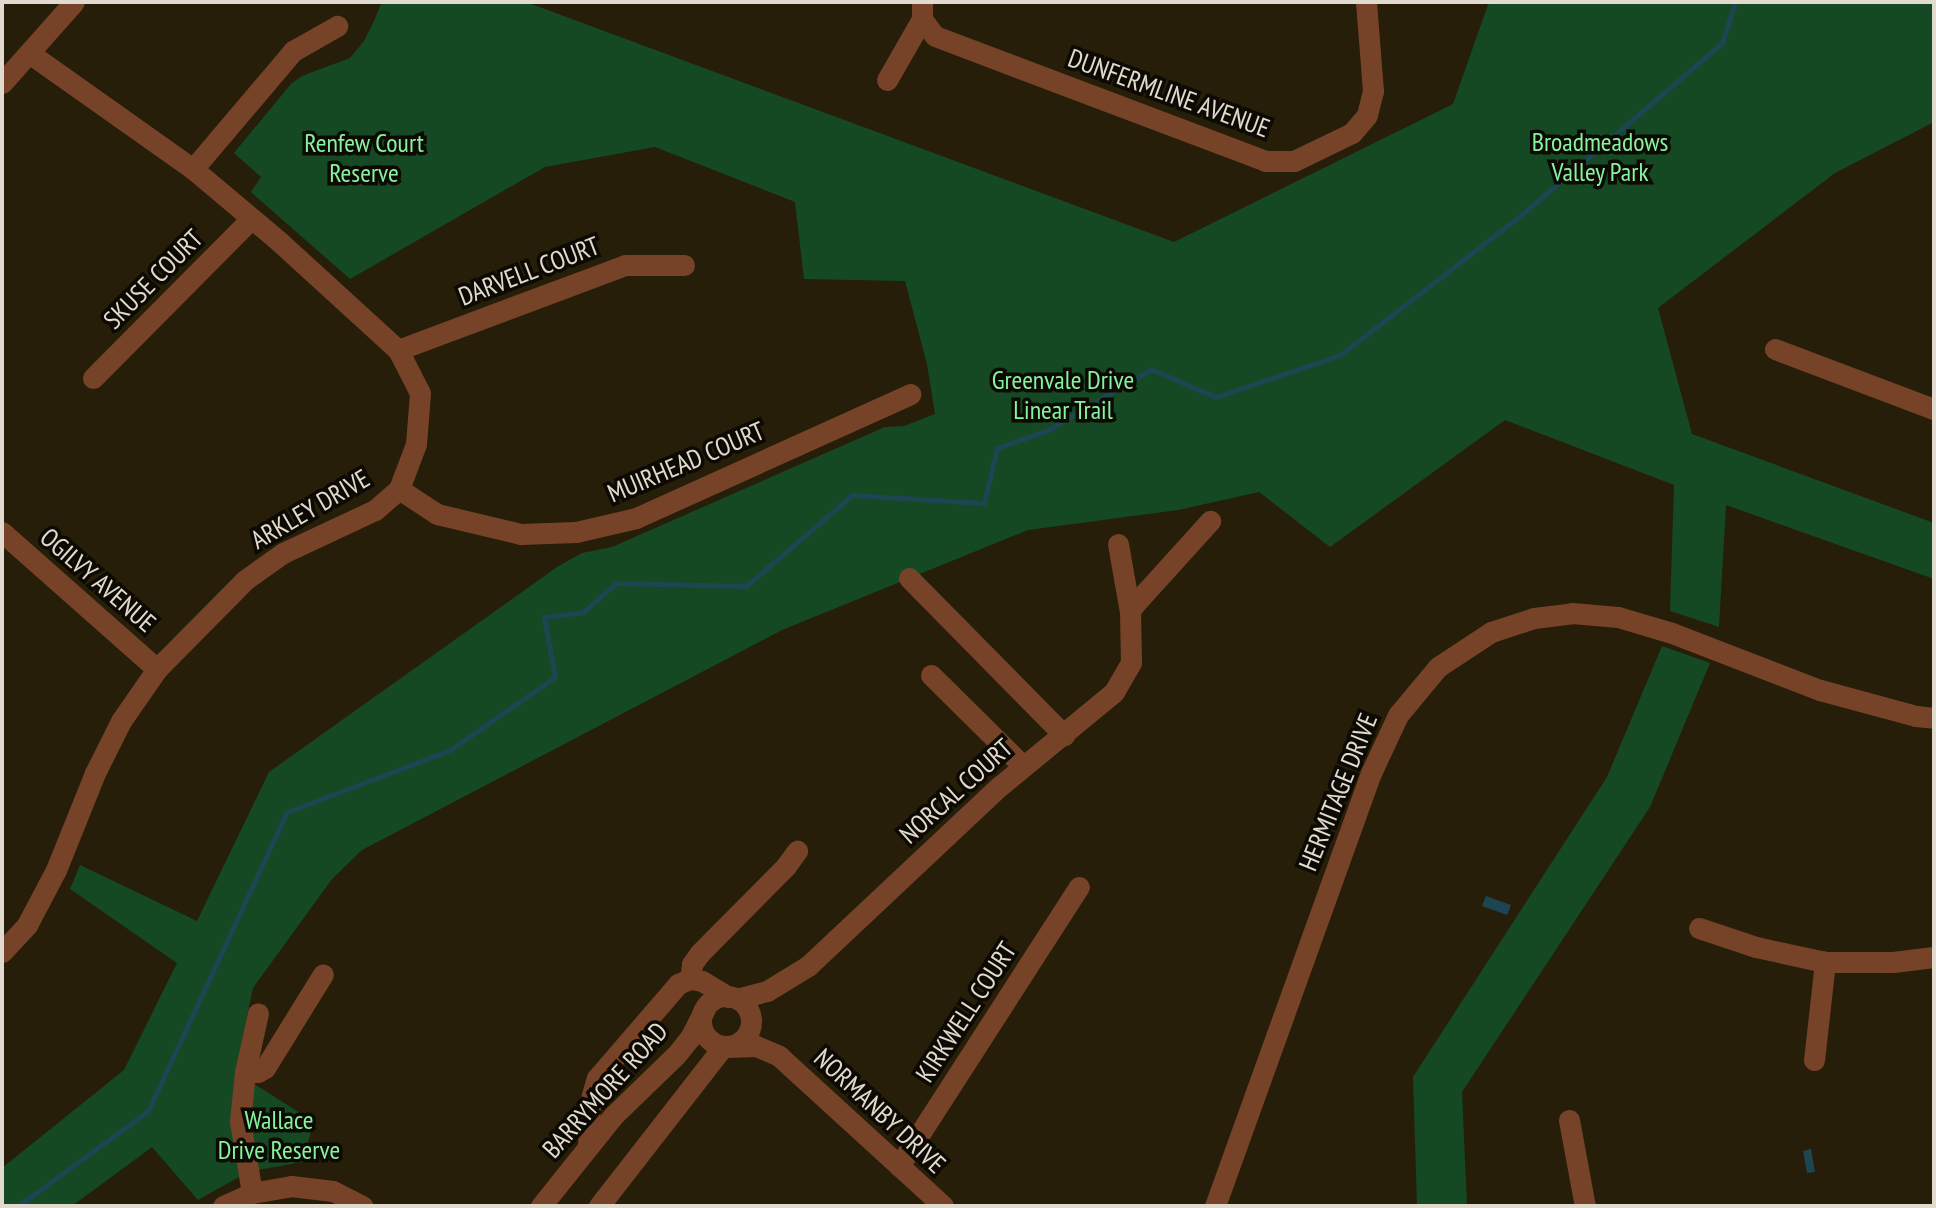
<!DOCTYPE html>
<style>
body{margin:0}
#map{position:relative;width:1936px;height:1208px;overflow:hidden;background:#271e09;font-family:"PT Sans Narrow",sans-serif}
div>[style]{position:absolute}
.green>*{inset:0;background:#144924}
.water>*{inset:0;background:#1e4552}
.stream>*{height:5px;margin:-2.5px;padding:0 2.5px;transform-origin:2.5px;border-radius:2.5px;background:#1e4552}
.minor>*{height:21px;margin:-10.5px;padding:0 10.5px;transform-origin:10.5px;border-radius:10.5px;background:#774328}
.minor>.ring{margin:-10.5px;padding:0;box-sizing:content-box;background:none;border:21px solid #774328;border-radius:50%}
span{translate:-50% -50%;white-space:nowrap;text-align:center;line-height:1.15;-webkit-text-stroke:7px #0d0903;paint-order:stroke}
.street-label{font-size:26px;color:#e1dbcf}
.park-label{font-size:26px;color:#86f39f}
.frame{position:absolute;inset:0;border:4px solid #e1dbcf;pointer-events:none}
</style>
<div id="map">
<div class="green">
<i style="clip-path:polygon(375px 2px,526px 2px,1174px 242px,1453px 104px,1489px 2px,1934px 2px,1934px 122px,1835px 173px,1658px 308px,1692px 434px,1934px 523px,1934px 579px,1726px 505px,1719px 627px,1670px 611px,1674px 485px,1505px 420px,1330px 547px,1259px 492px,1178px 510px,1028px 530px,782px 630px,362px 850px,332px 879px,253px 988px,235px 1073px,239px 1177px,198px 1200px,152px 1147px,72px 1206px,2px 1206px,2px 1168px,124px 1070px,177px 963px,70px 889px,80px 865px,197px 921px,269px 772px,557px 567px,582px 553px,612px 547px,885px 427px,904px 426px,935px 414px,927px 364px,905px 281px,804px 279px,795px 202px,655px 147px,545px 167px,350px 279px,251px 192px,261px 177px,234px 153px,291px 84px,302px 76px,350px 58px,364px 41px,374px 21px,381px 4px)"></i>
<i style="clip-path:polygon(1662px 646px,1710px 663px,1650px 807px,1462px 1092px,1467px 1206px,1417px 1206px,1413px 1077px,1607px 777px)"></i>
<i style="clip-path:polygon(253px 1083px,314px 1122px,302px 1162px,258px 1170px,249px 1125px)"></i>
</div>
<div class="water">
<i style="clip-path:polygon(1486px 896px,1511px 905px,1507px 915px,1482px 906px)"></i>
<i style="clip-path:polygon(1811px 1149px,1815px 1172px,1807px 1173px,1803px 1151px)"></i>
</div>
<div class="stream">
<i style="left:18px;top:1206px;width:161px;rotate:-36.2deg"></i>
<i style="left:148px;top:1111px;width:330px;rotate:-65.1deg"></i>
<i style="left:287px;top:812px;width:174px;rotate:-20.8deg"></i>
<i style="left:450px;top:750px;width:128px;rotate:-34.8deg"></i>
<i style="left:555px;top:677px;width:61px;rotate:-100.4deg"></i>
<i style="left:544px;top:617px;width:39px;rotate:-7deg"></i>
<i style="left:583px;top:612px;width:44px;rotate:-41.3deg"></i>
<i style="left:616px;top:583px;width:130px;rotate:1.3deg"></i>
<i style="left:746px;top:586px;width:140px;rotate:-40.6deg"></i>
<i style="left:852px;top:495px;width:132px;rotate:3.5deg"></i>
<i style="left:984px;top:503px;width:57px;rotate:-76.7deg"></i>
<i style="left:997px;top:448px;width:54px;rotate:-19.4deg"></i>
<i style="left:1048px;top:430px;width:120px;rotate:-30.6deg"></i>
<i style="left:1151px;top:369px;width:71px;rotate:23.3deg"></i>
<i style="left:1216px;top:397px;width:131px;rotate:-18.7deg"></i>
<i style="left:1340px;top:355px;width:227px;rotate:-37.7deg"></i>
<i style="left:1520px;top:216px;width:266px;rotate:-40.6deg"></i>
<i style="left:1722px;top:43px;width:43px;rotate:-72.4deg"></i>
</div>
<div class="minor">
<i style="left:922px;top:19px;width:21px;rotate:53deg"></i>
<i style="left:935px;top:36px;width:353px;rotate:20.7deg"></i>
<i style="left:1265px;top:161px;width:29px"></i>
<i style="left:1294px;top:161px;width:64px;rotate:-25.8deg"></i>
<i style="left:1352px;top:133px;width:23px;rotate:-50deg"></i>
<i style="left:1367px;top:115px;width:25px;rotate:-76deg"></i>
<i style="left:1373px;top:91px;width:89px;rotate:-94.5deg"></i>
<i style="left:887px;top:80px;width:70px;rotate:-60.2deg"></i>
<i style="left:922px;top:19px;width:17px;rotate:-90deg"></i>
<i style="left:2px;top:83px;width:108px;rotate:-48.4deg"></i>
<i style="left:193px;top:169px;width:155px;rotate:-49.7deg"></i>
<i style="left:293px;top:51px;width:51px;rotate:-29.6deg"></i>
<i style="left:1775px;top:349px;width:170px;rotate:20.7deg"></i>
<i style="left:398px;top:350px;width:242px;rotate:-20.5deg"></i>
<i style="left:625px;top:265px;width:59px"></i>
<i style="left:93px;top:378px;width:224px;rotate:-45.2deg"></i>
<i style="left:399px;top:489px;width:45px;rotate:33.3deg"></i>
<i style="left:437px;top:514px;width:86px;rotate:13.4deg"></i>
<i style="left:521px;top:534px;width:55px;rotate:-2.1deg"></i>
<i style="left:576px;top:532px;width:62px;rotate:-13.1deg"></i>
<i style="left:636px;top:518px;width:301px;rotate:-24.3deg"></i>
<i style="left:2px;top:532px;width:207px;rotate:41.5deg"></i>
<i style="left:1118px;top:544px;width:69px;rotate:80deg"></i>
<i style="left:909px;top:578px;width:221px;rotate:45.4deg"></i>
<i style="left:931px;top:675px;width:129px;rotate:44.7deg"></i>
<i style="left:1699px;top:928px;width:60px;rotate:18.4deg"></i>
<i style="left:1756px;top:947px;width:71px;rotate:12.3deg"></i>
<i style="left:1825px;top:962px;width:68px"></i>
<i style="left:1893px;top:962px;width:41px;rotate:-7deg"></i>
<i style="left:2px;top:952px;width:37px;rotate:-47deg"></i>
<i style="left:27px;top:925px;width:62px;rotate:-62.2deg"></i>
<i style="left:56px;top:870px;width:105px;rotate:-68.1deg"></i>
<i style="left:95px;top:773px;width:58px;rotate:-63.4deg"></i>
<i style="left:121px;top:721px;width:63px;rotate:-55.3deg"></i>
<i style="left:157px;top:669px;width:125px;rotate:-45.3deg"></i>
<i style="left:245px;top:580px;width:47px;rotate:-35.4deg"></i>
<i style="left:283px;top:553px;width:102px;rotate:-25.1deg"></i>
<i style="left:375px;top:510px;width:32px;rotate:-41deg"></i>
<i style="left:399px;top:489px;width:48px;rotate:-69.3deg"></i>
<i style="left:416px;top:444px;width:51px;rotate:-85.5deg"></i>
<i style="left:420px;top:393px;width:48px;rotate:-117.1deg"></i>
<i style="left:398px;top:350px;width:159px;rotate:-137.6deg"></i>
<i style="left:281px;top:243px;width:115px;rotate:-139.9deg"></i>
<i style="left:193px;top:169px;width:201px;rotate:-144.7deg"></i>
<i style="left:690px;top:979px;width:15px;rotate:-82deg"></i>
<i style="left:692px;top:964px;width:14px;rotate:-54deg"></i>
<i style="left:700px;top:953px;width:122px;rotate:-45.3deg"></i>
<i style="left:786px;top:866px;width:19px;rotate:-54deg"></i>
<i class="ring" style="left:701px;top:996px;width:29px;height:29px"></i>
<i style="left:737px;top:999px;width:31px;rotate:-15deg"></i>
<i style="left:767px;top:991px;width:48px;rotate:-31.4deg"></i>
<i style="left:808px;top:966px;width:263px;rotate:-43.2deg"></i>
<i style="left:1000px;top:786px;width:148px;rotate:-39.5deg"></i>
<i style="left:1114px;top:692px;width:34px;rotate:-60deg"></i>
<i style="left:1131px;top:663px;width:51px;rotate:-91.1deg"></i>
<i style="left:1130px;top:612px;width:7px;rotate:-63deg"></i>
<i style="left:1133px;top:606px;width:115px;rotate:-47.8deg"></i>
<i style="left:727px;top:1047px;width:29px;rotate:-2deg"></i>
<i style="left:756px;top:1046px;width:25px;rotate:23deg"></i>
<i style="left:779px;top:1056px;width:222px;rotate:42.4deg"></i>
<i style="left:1814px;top:1060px;width:99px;rotate:-83.6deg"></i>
<i style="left:245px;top:1072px;width:13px"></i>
<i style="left:258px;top:1072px;width:8px;rotate:-30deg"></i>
<i style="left:265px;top:1068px;width:110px;rotate:-58.3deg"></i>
<i style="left:1569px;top:1120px;width:87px;rotate:79.5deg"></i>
<i style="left:588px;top:1145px;width:43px;rotate:-87.3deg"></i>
<i style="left:590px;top:1102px;width:25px;rotate:-74deg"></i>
<i style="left:597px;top:1078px;width:124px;rotate:-49.2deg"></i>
<i style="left:678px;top:984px;width:13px;rotate:-23deg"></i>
<i style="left:690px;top:979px;width:12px;rotate:9deg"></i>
<i style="left:702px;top:981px;width:31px;rotate:31deg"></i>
<i style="left:899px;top:1166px;width:332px;rotate:-57.2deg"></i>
<i style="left:252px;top:1193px;width:73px;rotate:-99.5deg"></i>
<i style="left:240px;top:1121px;width:49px;rotate:-84.2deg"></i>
<i style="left:245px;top:1072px;width:60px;rotate:-77.6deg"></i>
<i style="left:223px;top:1206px;width:32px;rotate:-24deg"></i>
<i style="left:252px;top:1193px;width:40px;rotate:-10deg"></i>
<i style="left:291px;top:1186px;width:42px;rotate:6.8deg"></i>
<i style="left:333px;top:1191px;width:33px;rotate:27deg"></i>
<i style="left:541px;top:1206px;width:117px;rotate:-51.3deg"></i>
<i style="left:614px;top:1115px;width:86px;rotate:-44.1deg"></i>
<i style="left:676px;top:1055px;width:22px;rotate:-51deg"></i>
<i style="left:690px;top:1038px;width:34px;rotate:-63deg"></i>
<i style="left:599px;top:1206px;width:202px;rotate:-52.1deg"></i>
<i style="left:1215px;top:1206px;width:460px;rotate:-70.2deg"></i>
<i style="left:1371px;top:773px;width:64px;rotate:-65deg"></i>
<i style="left:1398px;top:715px;width:62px;rotate:-50.2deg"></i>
<i style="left:1438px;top:667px;width:64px;rotate:-33.4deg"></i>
<i style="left:1491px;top:632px;width:45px;rotate:-18deg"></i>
<i style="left:1534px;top:618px;width:38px;rotate:-7deg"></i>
<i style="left:1572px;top:613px;width:46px;rotate:5deg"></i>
<i style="left:1618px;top:617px;width:56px;rotate:16.5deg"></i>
<i style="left:1672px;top:633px;width:159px;rotate:21.1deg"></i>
<i style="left:1820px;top:690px;width:99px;rotate:15.2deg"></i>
<i style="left:1916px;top:716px;width:18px;rotate:6deg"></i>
</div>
<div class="street-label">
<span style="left:1169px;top:93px;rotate:20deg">DUNFERMLINE AVENUE</span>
<span style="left:529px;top:271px;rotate:-21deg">DARVELL COURT</span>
<span style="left:153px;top:279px;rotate:-45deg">SKUSE COURT</span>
<span style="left:686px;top:462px;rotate:-23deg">MUIRHEAD COURT</span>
<span style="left:310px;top:509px;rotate:-30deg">ARKLEY DRIVE</span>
<span style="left:98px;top:580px;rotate:41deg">OGILVY AVENUE</span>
<span style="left:956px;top:791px;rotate:-42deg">NORCAL COURT</span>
<span style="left:1338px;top:792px;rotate:-68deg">HERMITAGE DRIVE</span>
<span style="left:966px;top:1012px;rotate:-57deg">KIRKWELL COURT</span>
<span style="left:605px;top:1090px;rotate:-48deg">BARRYMORE ROAD</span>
<span style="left:880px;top:1111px;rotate:43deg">NORMANBY DRIVE</span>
</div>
<div class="park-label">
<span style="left:1600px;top:157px">Broadmeadows<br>Valley Park</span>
<span style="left:364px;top:158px">Renfew Court<br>Reserve</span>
<span style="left:1063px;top:395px">Greenvale Drive<br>Linear Trail</span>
<span style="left:279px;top:1135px">Wallace<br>Drive Reserve</span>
</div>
<div class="frame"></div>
</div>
